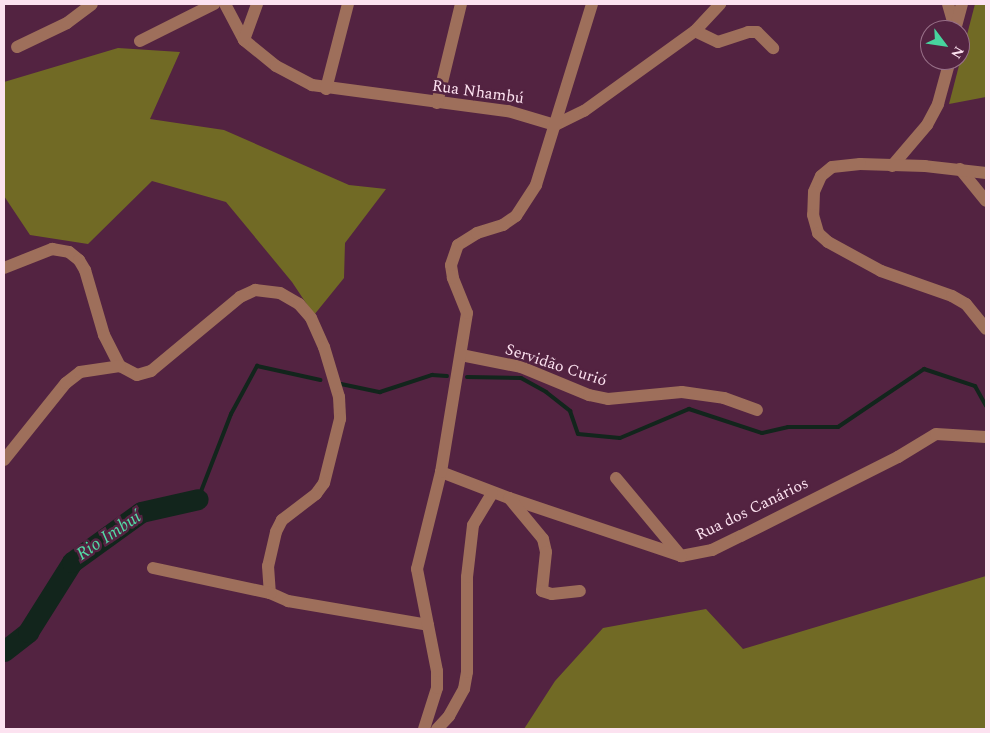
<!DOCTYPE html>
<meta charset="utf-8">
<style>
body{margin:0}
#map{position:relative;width:990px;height:733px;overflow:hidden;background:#532341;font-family:Spectral,serif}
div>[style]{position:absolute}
.forest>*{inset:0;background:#716a25}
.stream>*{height:4px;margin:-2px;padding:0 2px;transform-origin:2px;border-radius:2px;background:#12251c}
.river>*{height:21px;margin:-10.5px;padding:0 10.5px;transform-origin:10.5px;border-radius:10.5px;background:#12251c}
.minor>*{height:12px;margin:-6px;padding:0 6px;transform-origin:6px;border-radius:6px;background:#9e6f5b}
span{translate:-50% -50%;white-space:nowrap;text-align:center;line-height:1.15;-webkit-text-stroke:5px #532341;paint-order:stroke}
.street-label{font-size:16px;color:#fce2f0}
.water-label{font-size:18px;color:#53dda7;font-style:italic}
.frame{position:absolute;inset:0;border:5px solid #fce2f0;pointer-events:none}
.north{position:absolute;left:920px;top:20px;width:50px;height:50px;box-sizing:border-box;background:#532341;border:1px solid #976f87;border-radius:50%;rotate:121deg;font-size:14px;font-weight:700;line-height:20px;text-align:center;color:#fce2f0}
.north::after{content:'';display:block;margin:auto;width:18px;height:22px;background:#47d49e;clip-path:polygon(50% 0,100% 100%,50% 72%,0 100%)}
</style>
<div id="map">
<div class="forest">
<i style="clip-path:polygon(975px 4px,986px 4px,986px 97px,949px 104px)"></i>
<i style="clip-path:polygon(118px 48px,180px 52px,150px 119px,224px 130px,349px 185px,386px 189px,345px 243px,344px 278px,314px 315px,292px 282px,226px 202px,152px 181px,88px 244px,30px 235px,4px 196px,4px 82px)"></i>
<i style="clip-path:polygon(986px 576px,986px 729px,524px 729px,555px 681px,603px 628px,706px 609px,743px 649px)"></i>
</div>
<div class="stream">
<i style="left:467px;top:377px;width:54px;rotate:1.1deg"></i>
<i style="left:521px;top:378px;width:29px;rotate:29deg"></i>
<i style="left:546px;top:392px;width:31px;rotate:38deg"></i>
<i style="left:570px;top:411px;width:24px;rotate:71deg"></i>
<i style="left:578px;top:434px;width:42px;rotate:5.4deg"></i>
<i style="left:620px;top:438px;width:75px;rotate:-22.8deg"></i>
<i style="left:689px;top:409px;width:77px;rotate:18.2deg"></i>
<i style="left:762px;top:433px;width:27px;rotate:-13deg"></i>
<i style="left:788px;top:427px;width:50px"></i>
<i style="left:838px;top:427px;width:104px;rotate:-34deg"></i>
<i style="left:924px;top:369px;width:54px;rotate:18.4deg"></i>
<i style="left:975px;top:386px;width:23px;rotate:61deg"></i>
<i style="left:341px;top:384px;width:40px;rotate:12deg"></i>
<i style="left:380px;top:392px;width:55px;rotate:-18.1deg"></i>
<i style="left:432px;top:375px;width:15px;rotate:4deg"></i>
<i style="left:198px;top:499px;width:91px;rotate:-68.8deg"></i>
<i style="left:231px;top:414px;width:55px;rotate:-61.6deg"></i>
<i style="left:257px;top:366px;width:65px;rotate:12.5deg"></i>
</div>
<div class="river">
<i style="left:4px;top:651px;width:31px;rotate:-38deg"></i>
<i style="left:28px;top:632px;width:83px;rotate:-57.8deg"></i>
<i style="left:72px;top:562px;width:85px;rotate:-35.9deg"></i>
<i style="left:141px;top:512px;width:58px;rotate:-12.8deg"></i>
</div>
<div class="minor">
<i style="left:225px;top:4px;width:41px;rotate:62.2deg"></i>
<i style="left:244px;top:40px;width:41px;rotate:39.1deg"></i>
<i style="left:276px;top:66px;width:41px;rotate:27.8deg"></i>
<i style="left:312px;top:85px;width:198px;rotate:7.6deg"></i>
<i style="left:508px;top:111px;width:49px;rotate:16.6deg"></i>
<i style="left:555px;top:125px;width:32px;rotate:-26deg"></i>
<i style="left:584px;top:111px;width:137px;rotate:-35.8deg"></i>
<i style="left:695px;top:31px;width:37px;rotate:-47deg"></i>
<i style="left:948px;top:4px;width:25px;rotate:74deg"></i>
<i style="left:955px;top:30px;width:27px;rotate:-75deg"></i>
<i style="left:695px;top:31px;width:25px;rotate:26deg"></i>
<i style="left:718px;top:42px;width:32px;rotate:-18deg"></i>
<i style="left:748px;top:32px;width:9px"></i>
<i style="left:757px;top:32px;width:23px;rotate:45deg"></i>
<i style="left:244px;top:40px;width:38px;rotate:-70deg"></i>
<i style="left:140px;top:41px;width:83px;rotate:-26.6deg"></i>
<i style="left:17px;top:47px;width:55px;rotate:-25.6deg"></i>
<i style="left:67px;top:23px;width:31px;rotate:-37deg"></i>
<i style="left:326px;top:89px;width:88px;rotate:-75.5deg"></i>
<i style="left:437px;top:103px;width:102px;rotate:-76.4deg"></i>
<i style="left:892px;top:166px;width:54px;rotate:-49.5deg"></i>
<i style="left:927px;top:125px;width:24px;rotate:-62deg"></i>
<i style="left:938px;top:104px;width:46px;rotate:-74.7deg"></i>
<i style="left:960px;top:169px;width:41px;rotate:50.9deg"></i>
<i style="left:986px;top:173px;width:61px;rotate:-173.5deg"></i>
<i style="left:925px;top:166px;width:65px;rotate:-178.2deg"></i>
<i style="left:860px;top:164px;width:28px;rotate:174deg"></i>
<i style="left:832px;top:167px;width:14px;rotate:141deg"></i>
<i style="left:821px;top:176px;width:17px;rotate:114deg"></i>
<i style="left:814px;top:192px;width:23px;rotate:92deg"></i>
<i style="left:813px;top:215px;width:19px;rotate:74deg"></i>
<i style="left:818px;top:233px;width:13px;rotate:42deg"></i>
<i style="left:828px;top:242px;width:60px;rotate:28.7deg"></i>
<i style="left:881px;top:271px;width:75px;rotate:19.4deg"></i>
<i style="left:952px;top:296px;width:16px;rotate:30deg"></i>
<i style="left:966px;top:304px;width:32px;rotate:51deg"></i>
<i style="left:4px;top:268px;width:52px;rotate:-21.6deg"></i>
<i style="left:52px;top:249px;width:17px;rotate:10deg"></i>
<i style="left:69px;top:252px;width:13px;rotate:39deg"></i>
<i style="left:79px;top:260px;width:12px;rotate:59deg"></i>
<i style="left:85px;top:270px;width:68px;rotate:73.7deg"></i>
<i style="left:104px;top:335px;width:35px;rotate:63deg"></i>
<i style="left:120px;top:366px;width:19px;rotate:28deg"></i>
<i style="left:137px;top:375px;width:15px;rotate:-16deg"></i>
<i style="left:151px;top:371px;width:116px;rotate:-39.7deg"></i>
<i style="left:240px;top:297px;width:17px;rotate:-25deg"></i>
<i style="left:255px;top:290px;width:25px;rotate:7deg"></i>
<i style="left:280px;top:293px;width:22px;rotate:30deg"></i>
<i style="left:299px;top:304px;width:18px;rotate:49deg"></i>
<i style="left:311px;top:318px;width:32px;rotate:66deg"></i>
<i style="left:324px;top:347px;width:52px;rotate:73.3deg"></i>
<i style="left:339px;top:397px;width:22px;rotate:87deg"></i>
<i style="left:340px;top:419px;width:66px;rotate:104deg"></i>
<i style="left:324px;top:483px;width:14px;rotate:126deg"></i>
<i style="left:316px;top:494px;width:43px;rotate:142.6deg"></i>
<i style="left:282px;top:520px;width:13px;rotate:117deg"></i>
<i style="left:276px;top:532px;width:35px;rotate:103deg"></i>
<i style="left:268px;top:566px;width:27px;rotate:86deg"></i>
<i style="left:270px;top:593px;width:20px;rotate:24deg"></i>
<i style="left:288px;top:601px;width:142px;rotate:9.7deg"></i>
<i style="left:461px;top:355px;width:61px;rotate:11.3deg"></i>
<i style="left:521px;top:367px;width:74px;rotate:22.4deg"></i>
<i style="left:589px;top:395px;width:19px;rotate:12deg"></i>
<i style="left:608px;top:399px;width:74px;rotate:-5.4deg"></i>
<i style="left:682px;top:392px;width:42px;rotate:8.1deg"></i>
<i style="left:724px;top:398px;width:35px;rotate:20deg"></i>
<i style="left:4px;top:460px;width:99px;rotate:-51.2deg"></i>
<i style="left:66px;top:383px;width:18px;rotate:-38deg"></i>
<i style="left:80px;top:372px;width:40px;rotate:-8.5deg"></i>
<i style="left:441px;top:472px;width:73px;rotate:20.9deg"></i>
<i style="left:509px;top:498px;width:182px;rotate:18.6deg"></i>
<i style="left:681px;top:556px;width:32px;rotate:-11deg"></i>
<i style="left:712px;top:550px;width:32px;rotate:-26deg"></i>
<i style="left:741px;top:536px;width:176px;rotate:-26.7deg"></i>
<i style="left:898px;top:457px;width:44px;rotate:-31.2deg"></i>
<i style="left:936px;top:434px;width:50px;rotate:3.4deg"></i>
<i style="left:616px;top:478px;width:102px;rotate:50.2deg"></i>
<i style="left:509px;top:498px;width:53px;rotate:50.3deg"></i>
<i style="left:543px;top:539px;width:13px;rotate:77deg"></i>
<i style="left:546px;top:552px;width:39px;rotate:96deg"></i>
<i style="left:542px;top:591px;width:10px;rotate:17deg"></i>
<i style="left:552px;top:594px;width:28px;rotate:-6deg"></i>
<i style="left:153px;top:568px;width:120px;rotate:12.1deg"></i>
<i style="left:424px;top:729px;width:43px;rotate:-72.4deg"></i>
<i style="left:437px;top:688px;width:17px;rotate:-90deg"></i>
<i style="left:437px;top:671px;width:104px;rotate:-101.1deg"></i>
<i style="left:417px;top:569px;width:100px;rotate:-76.1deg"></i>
<i style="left:441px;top:472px;width:161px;rotate:-80.7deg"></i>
<i style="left:467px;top:313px;width:38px;rotate:-112deg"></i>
<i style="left:453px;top:278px;width:13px;rotate:-99deg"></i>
<i style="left:451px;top:265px;width:21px;rotate:-71deg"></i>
<i style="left:458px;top:245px;width:22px;rotate:-32deg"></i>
<i style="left:477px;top:233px;width:27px;rotate:-17deg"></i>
<i style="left:503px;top:225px;width:16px;rotate:-35deg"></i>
<i style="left:516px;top:216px;width:37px;rotate:-57deg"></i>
<i style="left:536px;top:185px;width:189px;rotate:-72.8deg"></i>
<i style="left:437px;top:729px;width:18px;rotate:-47deg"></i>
<i style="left:449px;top:716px;width:31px;rotate:-61deg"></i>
<i style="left:464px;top:689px;width:17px;rotate:-80deg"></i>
<i style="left:467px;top:672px;width:95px;rotate:-90deg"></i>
<i style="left:467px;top:577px;width:52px;rotate:-83.4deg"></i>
<i style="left:473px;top:525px;width:37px;rotate:-59deg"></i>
</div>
<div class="street-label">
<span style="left:478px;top:92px;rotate:8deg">Rua Nhambú</span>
<span style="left:556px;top:365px;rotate:18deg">Servidão Curió</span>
<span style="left:752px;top:509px;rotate:-26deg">Rua dos Canários</span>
</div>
<div class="water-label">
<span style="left:109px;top:536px;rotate:-34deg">Rio Imbuí</span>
</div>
<div class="frame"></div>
<div class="north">N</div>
</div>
